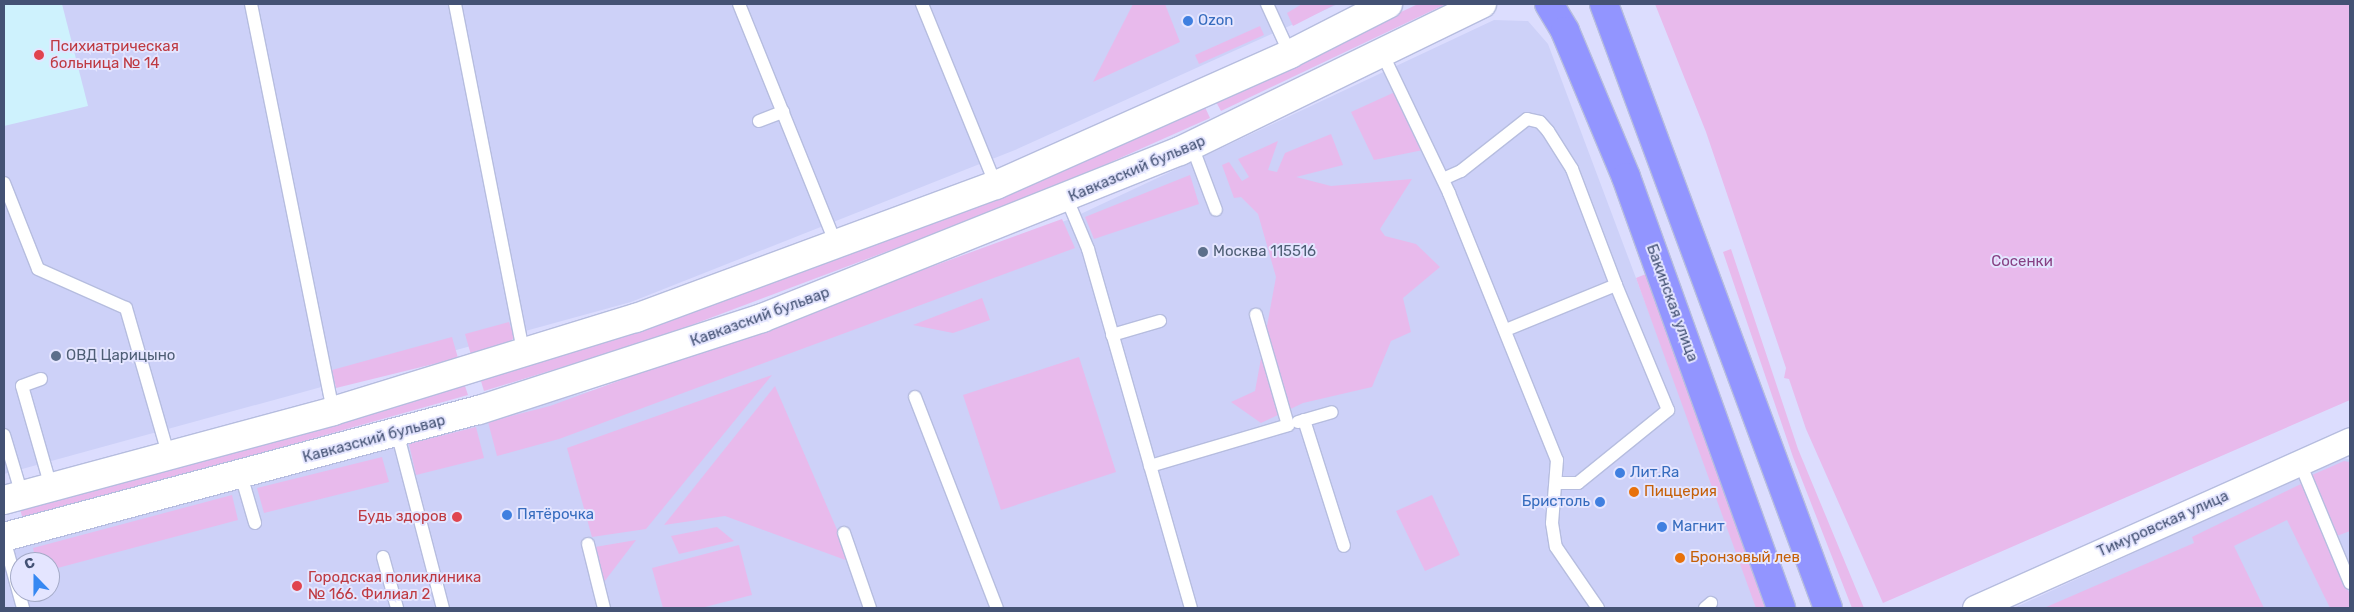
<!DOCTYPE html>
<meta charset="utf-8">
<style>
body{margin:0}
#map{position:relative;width:2354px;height:612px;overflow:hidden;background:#dcddfe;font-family:Rubik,sans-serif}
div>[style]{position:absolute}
.residential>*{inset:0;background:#cdd1f8}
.medical>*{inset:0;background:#cef2fd}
.green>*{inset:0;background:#e8baec}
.roads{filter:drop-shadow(1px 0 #b6bddf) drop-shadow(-1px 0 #b6bddf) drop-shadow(0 1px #b6bddf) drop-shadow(0 -1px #b6bddf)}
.service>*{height:12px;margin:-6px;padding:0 6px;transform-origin:6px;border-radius:6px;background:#fff}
.minor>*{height:25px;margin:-12.5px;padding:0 12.5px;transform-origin:12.5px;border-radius:12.5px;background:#fff}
.tertiary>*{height:28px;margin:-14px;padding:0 14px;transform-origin:14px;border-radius:14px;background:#fff}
.primary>*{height:28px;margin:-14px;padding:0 14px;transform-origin:14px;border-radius:14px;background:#9295ff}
.dots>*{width:14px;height:14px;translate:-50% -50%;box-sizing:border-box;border:2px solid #e4e5ff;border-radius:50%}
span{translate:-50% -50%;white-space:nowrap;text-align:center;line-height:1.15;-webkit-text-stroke:4px #e4e5ff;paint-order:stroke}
.shop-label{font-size:15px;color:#366cbe}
.left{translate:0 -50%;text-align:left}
.right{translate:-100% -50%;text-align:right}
.health-label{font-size:15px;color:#be3a42}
.street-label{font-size:15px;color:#445274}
.service-label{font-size:15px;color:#4e5e75}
.park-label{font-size:15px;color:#874084}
.food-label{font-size:15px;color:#c56008}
.frame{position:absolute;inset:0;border:5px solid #445274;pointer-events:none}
.north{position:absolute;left:10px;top:552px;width:50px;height:50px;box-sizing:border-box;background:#e4e5ff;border:1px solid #a4aac7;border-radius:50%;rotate:338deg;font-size:14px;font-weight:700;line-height:20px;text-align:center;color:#445274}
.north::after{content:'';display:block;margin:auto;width:18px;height:22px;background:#3688f2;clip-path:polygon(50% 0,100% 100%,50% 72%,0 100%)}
</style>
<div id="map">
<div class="residential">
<i style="clip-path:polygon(4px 4px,1338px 4px,1015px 150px,631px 302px,4px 474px)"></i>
<i style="clip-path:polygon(evenodd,1494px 20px,1528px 21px,1548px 44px,1760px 608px,4px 608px,4px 547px,651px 375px,1070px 219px,1494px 20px,20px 562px,50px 562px,50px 592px,20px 592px,20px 562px)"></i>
<i style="clip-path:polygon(2342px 457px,2350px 460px,2350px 608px,2014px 608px)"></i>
</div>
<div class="medical">
<i style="clip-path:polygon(4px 4px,62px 4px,88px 106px,4px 126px)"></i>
</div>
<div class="green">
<i style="clip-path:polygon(1133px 4px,1165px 4px,1180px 42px,1093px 82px)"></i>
<i style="clip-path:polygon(1302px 4px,1336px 4px,1293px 26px,1287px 13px)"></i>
<i style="clip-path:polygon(1418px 4px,1446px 4px,1221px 111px,1215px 100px)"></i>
<i style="clip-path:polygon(1655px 4px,2350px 4px,2350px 400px,1883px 603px,1806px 429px,1789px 379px,1784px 378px,1786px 368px,1706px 132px)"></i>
<i style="clip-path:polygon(1260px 26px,1264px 35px,1199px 64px,1195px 55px)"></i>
<i style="clip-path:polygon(1395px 92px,1423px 150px,1374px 160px,1351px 112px)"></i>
<i style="clip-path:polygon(1204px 105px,1210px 118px,1037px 195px,657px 338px,484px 391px,480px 378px)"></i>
<i style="clip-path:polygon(1331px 134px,1343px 165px,1296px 177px,1331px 186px,1412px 179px,1380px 229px,1385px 236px,1416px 244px,1440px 267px,1403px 298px,1411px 332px,1391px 341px,1372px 387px,1303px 403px,1261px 423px,1231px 402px,1255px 391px,1276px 277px,1258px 214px,1241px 197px,1234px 198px,1222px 165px,1229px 162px,1242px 181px,1249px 177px,1238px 159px,1278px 141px,1268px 170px,1277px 172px,1285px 153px)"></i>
<i style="clip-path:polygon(1190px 175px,1199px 204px,1094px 239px,1085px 217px)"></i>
<i style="clip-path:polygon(1062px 219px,1075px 248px,559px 439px,497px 456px,488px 422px,550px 406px)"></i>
<i style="clip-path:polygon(1731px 249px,1798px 449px,1864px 608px,1852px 608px,1793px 457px,1723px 252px)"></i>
<i style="clip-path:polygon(1646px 274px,1653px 289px,1765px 608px,1756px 608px,1636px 278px)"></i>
<i style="clip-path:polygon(982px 298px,990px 320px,953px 333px,913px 325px)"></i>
<i style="clip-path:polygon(509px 322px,514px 337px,509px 344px,471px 355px,465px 334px)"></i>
<i style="clip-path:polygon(452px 337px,458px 358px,336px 388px,332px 370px)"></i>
<i style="clip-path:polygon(1079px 357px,1116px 472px,1001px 510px,963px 395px)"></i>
<i style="clip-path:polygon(772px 375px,646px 529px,592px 537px,567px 448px)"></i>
<i style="clip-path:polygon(464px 383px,468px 395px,23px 520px,20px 509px)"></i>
<i style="clip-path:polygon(775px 386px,851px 562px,725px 516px,664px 525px)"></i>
<i style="clip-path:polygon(476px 427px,484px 458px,416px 475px,409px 444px)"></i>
<i style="clip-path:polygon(382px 457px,389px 482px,264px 513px,257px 488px)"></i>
<i style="clip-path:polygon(2344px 461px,2350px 462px,2350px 531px,2337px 536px,2312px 475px)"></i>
<i style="clip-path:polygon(2305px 482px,2350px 595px,2350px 608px,2330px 608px,2287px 520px,2234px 546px,2264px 608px,2044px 608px,2194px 543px,2192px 537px)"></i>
<i style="clip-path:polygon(232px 495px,238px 520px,50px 570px,50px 562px,36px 562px,33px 548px)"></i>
<i style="clip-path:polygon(1432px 495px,1460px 555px,1425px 571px,1396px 511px)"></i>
<i style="clip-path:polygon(717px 527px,734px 541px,679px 554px,671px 536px)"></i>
<i style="clip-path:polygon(636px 540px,604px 582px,595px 547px)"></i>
<i style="clip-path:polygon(739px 545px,752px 595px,701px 608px,663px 608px,652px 568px)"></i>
</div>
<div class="roads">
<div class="service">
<i style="left:251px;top:4px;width:415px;rotate:78.6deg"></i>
<i style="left:455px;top:4px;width:358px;rotate:78.9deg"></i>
<i style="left:739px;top:4px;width:261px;rotate:68deg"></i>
<i style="left:922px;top:4px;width:196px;rotate:67.8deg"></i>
<i style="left:1267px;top:4px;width:55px;rotate:65.3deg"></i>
<i style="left:1383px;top:55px;width:153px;rotate:64.4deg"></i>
<i style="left:1449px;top:193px;width:288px;rotate:68deg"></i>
<i style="left:1557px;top:460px;width:63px;rotate:94.5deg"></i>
<i style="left:1552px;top:523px;width:24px;rotate:81deg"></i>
<i style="left:1556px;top:547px;width:74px;rotate:55.5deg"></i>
<i style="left:759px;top:121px;width:26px;rotate:-21deg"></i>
<i style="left:1192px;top:146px;width:68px;rotate:69.4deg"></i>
<i style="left:1443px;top:179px;width:20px;rotate:-24deg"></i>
<i style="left:1461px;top:171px;width:84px;rotate:-38.2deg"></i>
<i style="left:1527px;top:119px;width:13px;rotate:13deg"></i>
<i style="left:1540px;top:122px;width:12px;rotate:48deg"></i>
<i style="left:1548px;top:131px;width:45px;rotate:57.7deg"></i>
<i style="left:1572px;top:169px;width:124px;rotate:69.2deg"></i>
<i style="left:1616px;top:285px;width:119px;rotate:157.8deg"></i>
<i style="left:4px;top:183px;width:92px;rotate:68.4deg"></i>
<i style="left:38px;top:269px;width:96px;rotate:23.9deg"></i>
<i style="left:126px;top:308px;width:155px;rotate:73.9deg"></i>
<i style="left:1067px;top:199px;width:54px;rotate:67.2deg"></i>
<i style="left:1088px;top:249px;width:373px;rotate:74deg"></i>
<i style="left:1112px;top:335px;width:50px;rotate:-16.3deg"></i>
<i style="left:41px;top:379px;width:20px;rotate:160deg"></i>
<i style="left:22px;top:386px;width:105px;rotate:74deg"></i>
<i style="left:915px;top:397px;width:226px;rotate:68.8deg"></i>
<i style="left:1304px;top:420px;width:132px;rotate:72.4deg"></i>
<i style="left:1298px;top:422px;width:35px;rotate:-16deg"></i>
<i style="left:397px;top:432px;width:182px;rotate:75.4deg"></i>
<i style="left:4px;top:435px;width:63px;rotate:73.3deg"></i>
<i style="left:2300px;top:463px;width:130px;rotate:67.4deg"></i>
<i style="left:1150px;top:466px;width:144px;rotate:-16.5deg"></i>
<i style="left:1288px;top:425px;width:115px;rotate:-106.2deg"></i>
<i style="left:241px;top:475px;width:50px;rotate:73.7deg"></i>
<i style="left:1558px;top:483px;width:20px"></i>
<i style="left:1578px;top:483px;width:116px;rotate:-39deg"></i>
<i style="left:1668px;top:410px;width:135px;rotate:-112.6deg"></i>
<i style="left:844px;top:533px;width:79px;rotate:70.9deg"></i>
<i style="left:4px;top:539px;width:72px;rotate:74.6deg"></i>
<i style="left:588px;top:544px;width:66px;rotate:76deg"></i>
<i style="left:383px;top:557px;width:53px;rotate:74.6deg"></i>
<i style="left:1705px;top:608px;width:8px;rotate:-40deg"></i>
</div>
<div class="minor">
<i style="left:1975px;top:608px;width:411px;rotate:-24.1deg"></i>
</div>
<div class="tertiary">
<i style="left:4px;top:500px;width:341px;rotate:-15.1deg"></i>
<i style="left:333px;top:411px;width:317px;rotate:-17.1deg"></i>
<i style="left:636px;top:318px;width:384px;rotate:-20.3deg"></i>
<i style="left:996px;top:185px;width:322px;rotate:-24deg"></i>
<i style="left:1290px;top:54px;width:110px;rotate:-27deg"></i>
<i style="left:4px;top:537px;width:492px;rotate:-15deg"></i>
<i style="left:479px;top:410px;width:298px;rotate:-18deg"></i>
<i style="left:762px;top:318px;width:450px;rotate:-21.8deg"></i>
<i style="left:1180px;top:151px;width:336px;rotate:-26deg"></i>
</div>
<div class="primary">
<i style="left:1549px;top:4px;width:31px;rotate:59deg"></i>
<i style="left:1565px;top:31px;width:158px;rotate:67.3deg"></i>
<i style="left:1626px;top:177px;width:458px;rotate:70.2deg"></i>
<i style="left:1604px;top:4px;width:644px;rotate:69.65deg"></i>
</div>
</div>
<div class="dots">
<i style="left:1188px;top:21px;background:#3f7fe0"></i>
<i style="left:39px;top:55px;background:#e0444e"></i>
<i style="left:1203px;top:252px;background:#5c6f8a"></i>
<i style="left:56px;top:356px;background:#5c6f8a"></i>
<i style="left:1620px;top:473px;background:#3f7fe0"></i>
<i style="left:1634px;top:492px;background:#e8710a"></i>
<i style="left:1600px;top:502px;background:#3f7fe0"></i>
<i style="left:507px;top:515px;background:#3f7fe0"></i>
<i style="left:457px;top:517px;background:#e0444e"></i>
<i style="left:1662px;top:527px;background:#3f7fe0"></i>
<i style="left:1680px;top:558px;background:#e8710a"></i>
<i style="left:297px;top:586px;background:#e0444e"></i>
</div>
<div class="shop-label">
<span class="left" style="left:1198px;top:21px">Ozon</span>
<span class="left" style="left:1630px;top:473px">Лит.Ra</span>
<span class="right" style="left:1590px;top:502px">Бристоль</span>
<span class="left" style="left:517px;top:515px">Пятёрочка</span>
<span class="left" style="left:1672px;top:527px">Магнит</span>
</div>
<div class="health-label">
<span class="left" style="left:50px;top:55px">Психиатрическая<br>больница № 14</span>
<span class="right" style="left:447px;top:517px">Будь здоров</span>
<span class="left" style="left:308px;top:586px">Городская поликлиника<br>№ 166. Филиал 2</span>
</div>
<div class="street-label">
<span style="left:1137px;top:169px;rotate:-23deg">Кавказский бульвар</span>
<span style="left:1672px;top:303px;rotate:70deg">Бакинская улица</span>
<span style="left:760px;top:317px;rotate:-20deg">Кавказский бульвар</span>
<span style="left:374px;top:439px;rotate:-15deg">Кавказский бульвар</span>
<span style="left:2163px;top:524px;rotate:-24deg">Тимуровская улица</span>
</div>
<div class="service-label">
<span class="left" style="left:1213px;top:252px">Москва 115516</span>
<span class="left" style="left:66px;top:356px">ОВД Царицыно</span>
</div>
<div class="park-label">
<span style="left:2022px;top:262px">Сосенки</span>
</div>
<div class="food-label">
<span class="left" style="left:1644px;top:492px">Пиццерия</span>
<span class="left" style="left:1690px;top:558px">Бронзовый лев</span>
</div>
<div class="frame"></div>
<div class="north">С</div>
</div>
